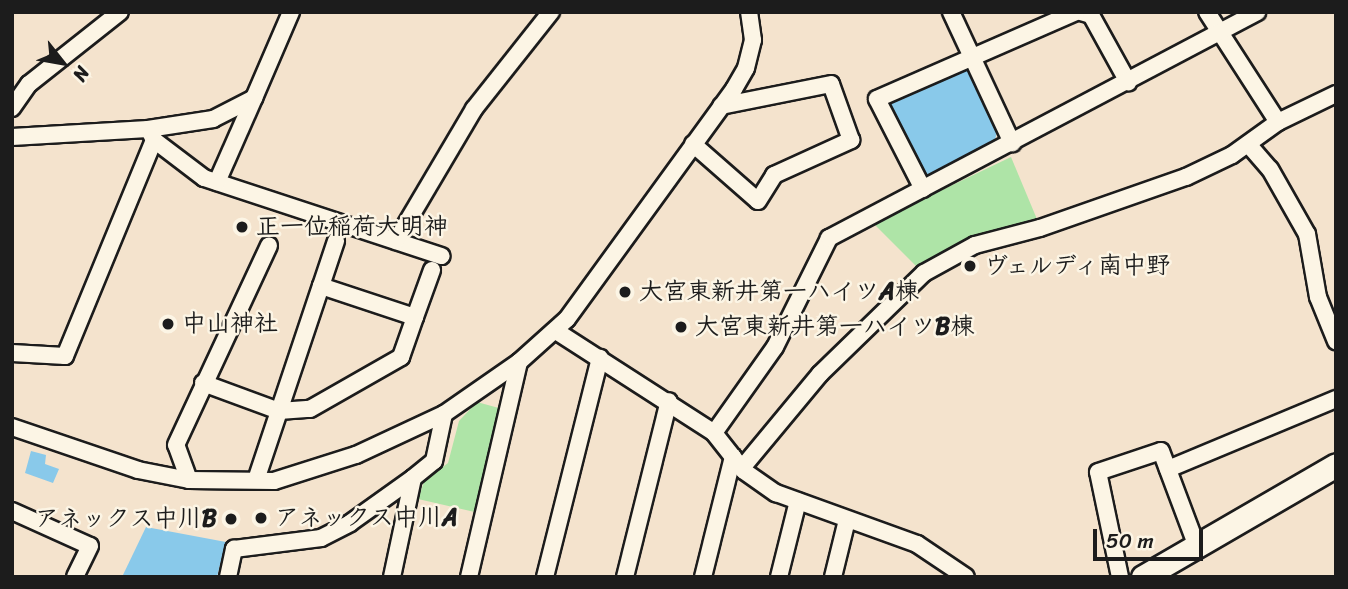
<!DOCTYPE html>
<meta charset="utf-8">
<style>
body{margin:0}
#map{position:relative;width:1348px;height:589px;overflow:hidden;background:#f4e3cd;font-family:Sriracha,"Klee One",sans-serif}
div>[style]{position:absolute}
.green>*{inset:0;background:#aee4a7}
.water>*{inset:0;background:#89c9ea}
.roads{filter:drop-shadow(2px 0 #1c1c1c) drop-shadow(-2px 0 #1c1c1c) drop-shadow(0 2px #1c1c1c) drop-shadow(0 -2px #1c1c1c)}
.street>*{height:16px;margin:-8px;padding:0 8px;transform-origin:8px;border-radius:8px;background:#fcf5e5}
.secondary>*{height:23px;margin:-11.5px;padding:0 11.5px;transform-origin:11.5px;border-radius:11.5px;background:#fcf5e5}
.dots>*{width:19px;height:19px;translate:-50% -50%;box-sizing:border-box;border:4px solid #fcf5e5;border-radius:50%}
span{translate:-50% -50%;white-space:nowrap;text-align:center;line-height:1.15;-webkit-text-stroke:5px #fcf5e5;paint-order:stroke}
.poi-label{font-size:24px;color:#1c1c1c;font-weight:700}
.left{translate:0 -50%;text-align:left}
.right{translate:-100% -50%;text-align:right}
.frame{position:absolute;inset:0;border:14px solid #1c1c1c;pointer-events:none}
.north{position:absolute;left:28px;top:28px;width:70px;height:70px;-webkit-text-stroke:5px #fcf5e5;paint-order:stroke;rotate:121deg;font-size:19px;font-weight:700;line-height:28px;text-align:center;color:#1c1c1c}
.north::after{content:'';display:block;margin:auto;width:24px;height:32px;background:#1c1c1c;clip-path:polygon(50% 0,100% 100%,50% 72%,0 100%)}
.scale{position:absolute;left:1093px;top:529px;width:110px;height:32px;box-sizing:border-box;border:4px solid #1c1c1c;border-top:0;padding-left:9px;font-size:21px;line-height:24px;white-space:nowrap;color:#1c1c1c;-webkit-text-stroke:5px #fcf5e5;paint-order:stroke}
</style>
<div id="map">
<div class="green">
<i style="clip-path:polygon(1011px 157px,1039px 224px,920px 270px,873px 223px)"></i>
<i style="clip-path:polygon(477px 402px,506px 410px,479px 513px,418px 499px,424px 482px,448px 463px,459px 421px)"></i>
</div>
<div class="water">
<i style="clip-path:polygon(964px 68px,972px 70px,997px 132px,995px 140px,930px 177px,922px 175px,888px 107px,891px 99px)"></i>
<i style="clip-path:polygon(31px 451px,46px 455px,45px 464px,59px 469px,53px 483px,25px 473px)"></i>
<i style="clip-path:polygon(146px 527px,226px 542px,217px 577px,122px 577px)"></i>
</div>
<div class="roads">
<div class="street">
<i style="left:951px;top:12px;width:145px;rotate:65deg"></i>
<i style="left:1081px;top:12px;width:10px;rotate:17deg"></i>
<i style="left:1091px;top:15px;width:77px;rotate:61.1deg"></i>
<i style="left:1207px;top:12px;width:131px;rotate:57.2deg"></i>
<i style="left:1278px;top:122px;width:64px;rotate:-25.8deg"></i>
<i style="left:12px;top:108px;width:29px;rotate:-55deg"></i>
<i style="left:29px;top:84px;width:116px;rotate:-38.4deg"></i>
<i style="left:12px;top:137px;width:136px;rotate:-3.4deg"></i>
<i style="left:148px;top:129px;width:66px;rotate:-8.7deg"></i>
<i style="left:213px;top:119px;width:46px;rotate:-27.1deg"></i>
<i style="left:254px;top:98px;width:94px;rotate:-66.7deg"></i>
<i style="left:154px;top:140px;width:63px;rotate:37.2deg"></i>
<i style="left:204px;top:178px;width:250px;rotate:18.2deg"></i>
<i style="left:693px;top:144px;width:86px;rotate:41.2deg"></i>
<i style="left:758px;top:201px;width:31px;rotate:-58deg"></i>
<i style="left:774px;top:175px;width:85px;rotate:-24.4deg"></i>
<i style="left:851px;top:140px;width:59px;rotate:-109.7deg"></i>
<i style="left:831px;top:84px;width:112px;rotate:168.7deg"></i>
<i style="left:1248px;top:144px;width:33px;rotate:49deg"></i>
<i style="left:1270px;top:169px;width:75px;rotate:60.4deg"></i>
<i style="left:1307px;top:234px;width:64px;rotate:80.1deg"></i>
<i style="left:1318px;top:297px;width:48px;rotate:67.8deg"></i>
<i style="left:217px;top:182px;width:92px;rotate:-66.2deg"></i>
<i style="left:923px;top:189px;width:101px;rotate:-117.1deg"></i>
<i style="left:877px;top:99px;width:217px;rotate:-23.6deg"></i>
<i style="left:336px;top:241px;width:47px;rotate:108.4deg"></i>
<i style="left:321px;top:286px;width:99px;rotate:18.3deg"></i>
<i style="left:415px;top:317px;width:50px;rotate:-70.1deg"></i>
<i style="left:396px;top:241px;width:153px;rotate:-59.4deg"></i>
<i style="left:474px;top:109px;width:124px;rotate:-51.6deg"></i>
<i style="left:556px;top:331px;width:188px;rotate:32.8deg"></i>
<i style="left:714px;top:433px;width:48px;rotate:51.7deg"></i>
<i style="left:744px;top:471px;width:39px;rotate:35deg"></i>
<i style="left:776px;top:493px;width:150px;rotate:19.9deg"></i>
<i style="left:917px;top:544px;width:59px;rotate:34deg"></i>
<i style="left:12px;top:353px;width:53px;rotate:3.2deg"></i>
<i style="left:65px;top:356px;width:234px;rotate:-67.6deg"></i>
<i style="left:154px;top:140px;width:9px;rotate:-117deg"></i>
<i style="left:203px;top:383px;width:81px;rotate:20.2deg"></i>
<i style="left:279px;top:411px;width:31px;rotate:-4deg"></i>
<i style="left:310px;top:409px;width:105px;rotate:-29.7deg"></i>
<i style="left:401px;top:357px;width:42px;rotate:-70.7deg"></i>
<i style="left:12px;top:427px;width:133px;rotate:18.8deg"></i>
<i style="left:138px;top:470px;width:52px;rotate:11.1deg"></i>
<i style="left:189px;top:480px;width:85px;rotate:0.7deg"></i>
<i style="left:274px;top:481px;width:86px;rotate:-17.6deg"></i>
<i style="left:356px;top:455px;width:97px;rotate:-25deg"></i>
<i style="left:444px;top:414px;width:91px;rotate:-34.7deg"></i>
<i style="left:519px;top:362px;width:64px;rotate:-41.9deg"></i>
<i style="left:567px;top:319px;width:284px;rotate:-54deg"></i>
<i style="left:734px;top:89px;width:24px;rotate:-60deg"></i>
<i style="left:746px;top:68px;width:29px;rotate:-76deg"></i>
<i style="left:753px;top:40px;width:28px;rotate:-98deg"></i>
<i style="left:714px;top:433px;width:105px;rotate:-54.7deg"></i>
<i style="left:775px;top:347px;width:122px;rotate:-63.6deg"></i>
<i style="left:829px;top:238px;width:484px;rotate:-27.8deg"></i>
<i style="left:742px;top:468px;width:122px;rotate:-50.3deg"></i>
<i style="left:820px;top:374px;width:145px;rotate:-44.2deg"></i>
<i style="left:924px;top:273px;width:58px;rotate:-28.8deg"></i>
<i style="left:975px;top:245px;width:67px;rotate:-14.7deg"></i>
<i style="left:1040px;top:228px;width:155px;rotate:-19.3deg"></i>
<i style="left:1186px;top:177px;width:51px;rotate:-25.6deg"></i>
<i style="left:1232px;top:155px;width:57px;rotate:-35.7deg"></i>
<i style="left:1168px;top:469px;width:182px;rotate:-22.6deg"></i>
<i style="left:189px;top:480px;width:37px;rotate:-110deg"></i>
<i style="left:176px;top:445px;width:220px;rotate:-65deg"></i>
<i style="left:256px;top:480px;width:205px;rotate:-71.5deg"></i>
<i style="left:12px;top:511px;width:85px;rotate:24.2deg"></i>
<i style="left:90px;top:546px;width:34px;rotate:116deg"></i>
<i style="left:228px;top:577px;width:29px;rotate:-78deg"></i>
<i style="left:234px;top:549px;width:88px;rotate:-7.2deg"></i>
<i style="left:321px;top:538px;width:33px;rotate:-27deg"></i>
<i style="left:350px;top:523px;width:77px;rotate:-35.5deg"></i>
<i style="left:413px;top:478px;width:27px;rotate:-39deg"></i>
<i style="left:434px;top:461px;width:48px;rotate:-78deg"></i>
<i style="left:392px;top:577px;width:101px;rotate:-78deg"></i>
<i style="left:469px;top:577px;width:221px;rotate:-76.9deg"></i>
<i style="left:545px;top:577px;width:226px;rotate:-75.9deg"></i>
<i style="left:625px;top:577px;width:181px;rotate:-76deg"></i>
<i style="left:703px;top:577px;width:124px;rotate:-76deg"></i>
<i style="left:779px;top:577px;width:78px;rotate:-76deg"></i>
<i style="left:833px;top:577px;width:59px;rotate:-76.2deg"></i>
<i style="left:1120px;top:577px;width:107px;rotate:-101.8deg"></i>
<i style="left:1098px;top:472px;width:66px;rotate:-18.4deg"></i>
<i style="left:1161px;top:451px;width:103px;rotate:69.4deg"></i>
</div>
<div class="secondary">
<i style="left:1143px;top:577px;width:223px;rotate:-30.1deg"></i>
</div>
</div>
<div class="dots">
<i style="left:242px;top:227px;background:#1c1c1c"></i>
<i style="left:970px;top:266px;background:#1c1c1c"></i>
<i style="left:625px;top:292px;background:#1c1c1c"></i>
<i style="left:168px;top:324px;background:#1c1c1c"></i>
<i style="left:681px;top:327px;background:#1c1c1c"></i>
<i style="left:261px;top:518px;background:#1c1c1c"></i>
<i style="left:231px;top:519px;background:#1c1c1c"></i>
</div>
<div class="poi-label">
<span class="left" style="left:256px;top:227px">正一位稲荷大明神</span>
<span class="left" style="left:984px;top:266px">ヴェルディ南中野</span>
<span class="left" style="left:639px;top:292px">大宮東新井第一ハイツA棟</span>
<span class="left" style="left:182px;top:324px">中山神社</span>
<span class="left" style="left:695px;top:327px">大宮東新井第一ハイツB棟</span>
<span class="left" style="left:275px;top:518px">アネックス中川A</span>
<span class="right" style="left:217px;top:519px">アネックス中川B</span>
</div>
<div class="frame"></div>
<div class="north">N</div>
<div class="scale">50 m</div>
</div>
